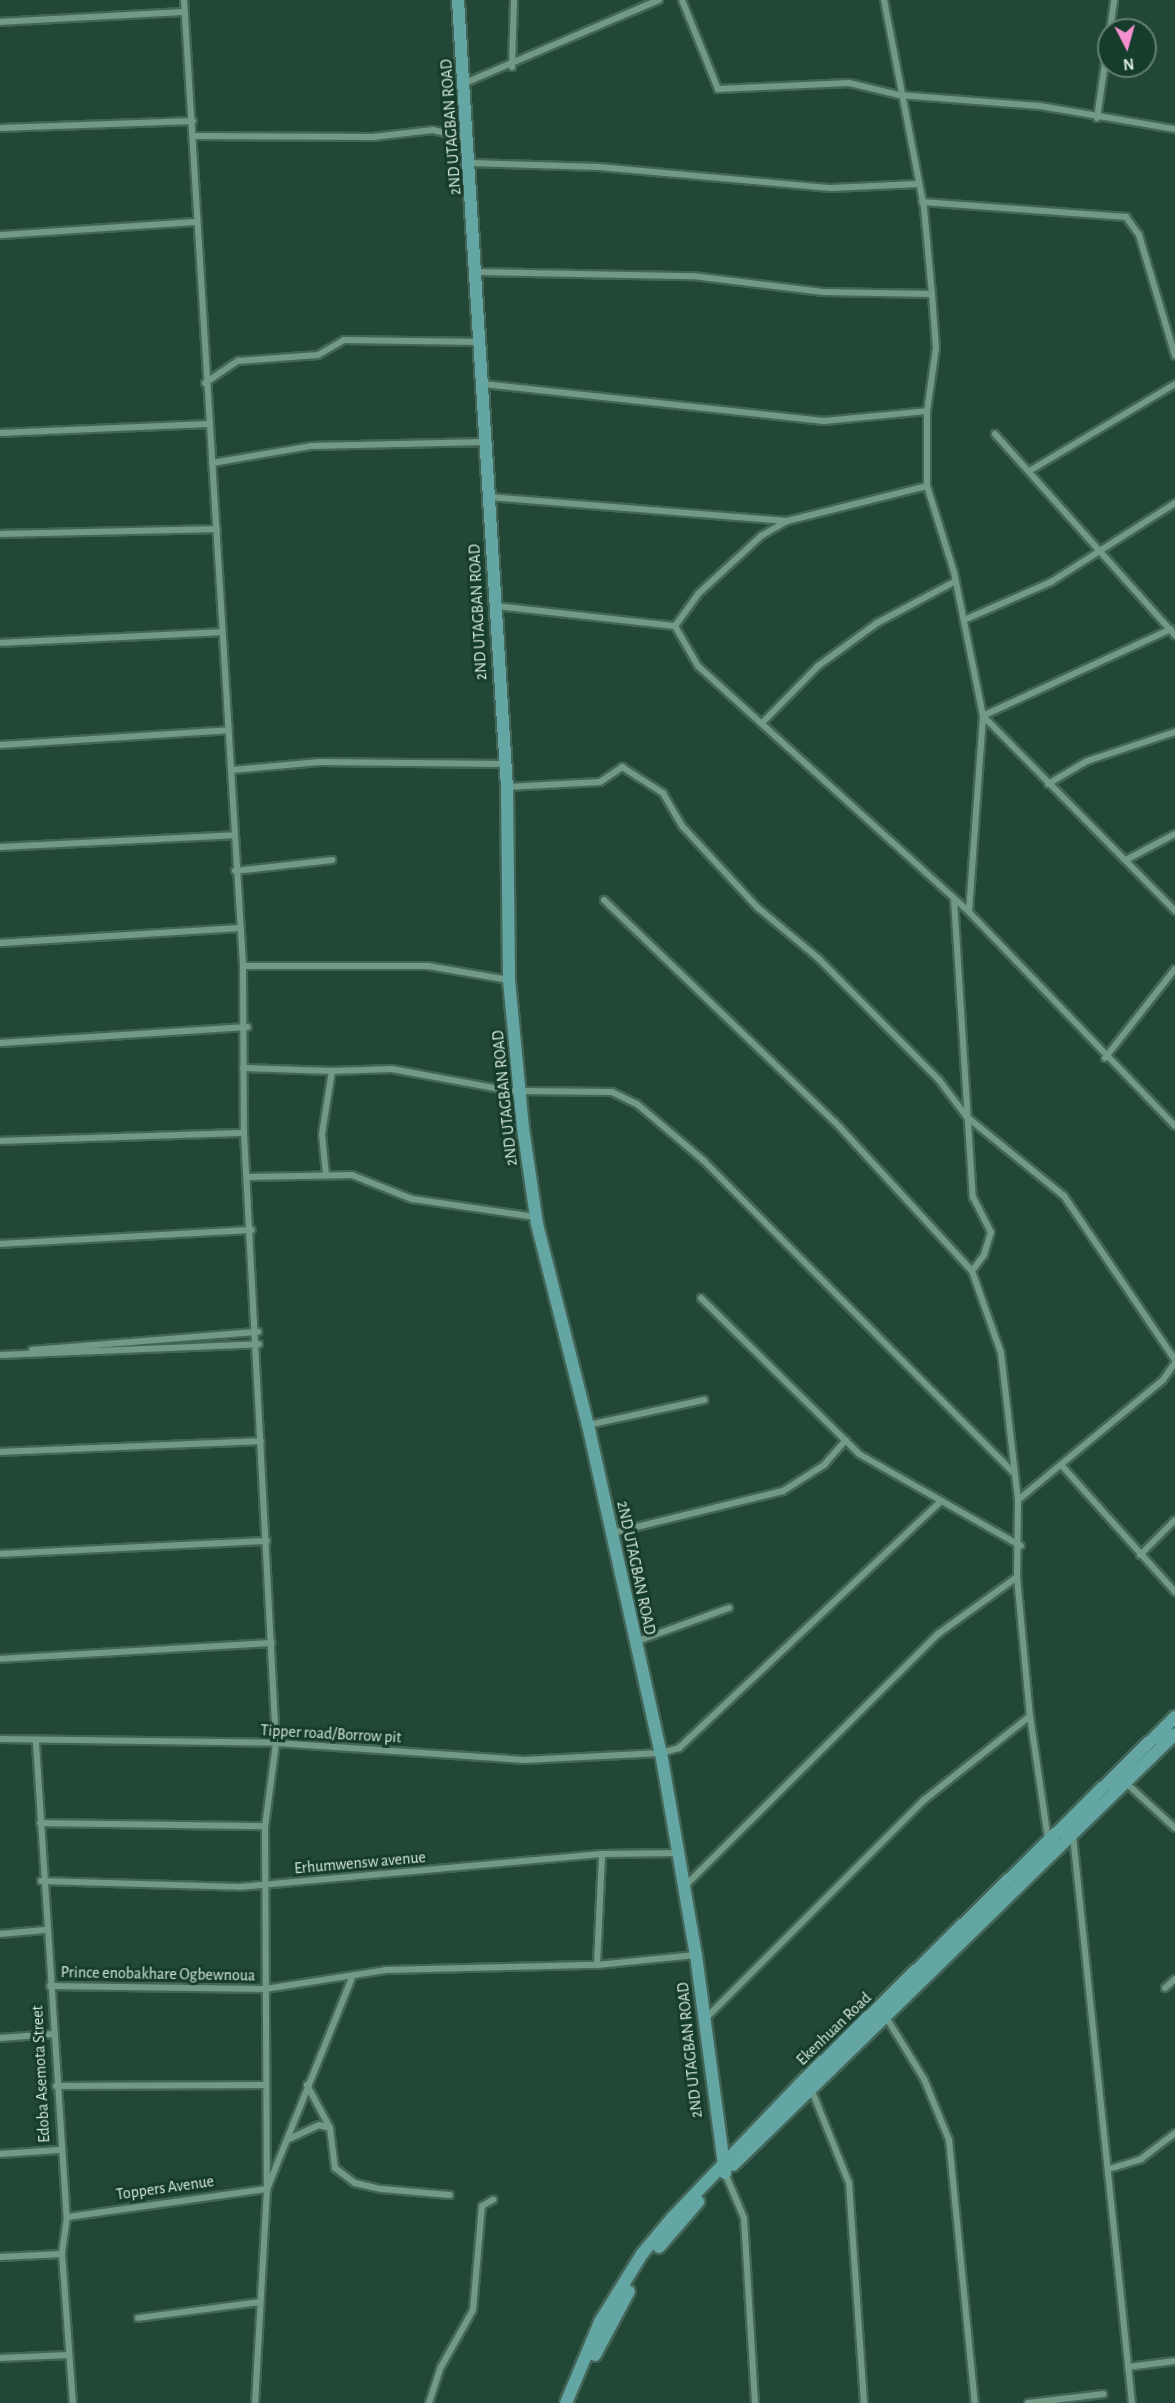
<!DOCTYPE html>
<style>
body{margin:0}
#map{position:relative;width:1175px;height:2403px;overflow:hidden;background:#224736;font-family:"Alegreya Sans",sans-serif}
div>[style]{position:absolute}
.roads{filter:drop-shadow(2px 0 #436558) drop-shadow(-2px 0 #436558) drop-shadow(0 2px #436558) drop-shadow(0 -2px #436558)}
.street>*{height:6px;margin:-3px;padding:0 3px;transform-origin:3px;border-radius:3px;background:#729986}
.secondary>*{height:12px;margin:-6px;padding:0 6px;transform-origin:6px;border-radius:6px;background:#64a6a4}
span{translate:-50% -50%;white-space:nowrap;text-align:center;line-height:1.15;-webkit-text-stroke:6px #163c2c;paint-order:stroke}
.street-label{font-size:16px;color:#d4e8de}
.north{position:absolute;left:1097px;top:18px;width:60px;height:60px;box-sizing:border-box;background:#163c2c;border:2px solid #628173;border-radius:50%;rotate:174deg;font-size:16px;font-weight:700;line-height:24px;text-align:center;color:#d4e8de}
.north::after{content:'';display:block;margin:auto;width:21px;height:27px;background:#f690cf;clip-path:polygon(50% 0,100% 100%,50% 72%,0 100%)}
</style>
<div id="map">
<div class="roads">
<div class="street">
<i style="left:184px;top:0;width:968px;rotate:86.5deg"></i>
<i style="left:243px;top:966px;width:167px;rotate:89.7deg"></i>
<i style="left:244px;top:1133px;width:611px;rotate:87deg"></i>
<i style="left:276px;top:1743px;width:84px;rotate:97.5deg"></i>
<i style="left:265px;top:1826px;width:363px;rotate:89.7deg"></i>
<i style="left:267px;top:2189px;width:214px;rotate:93.2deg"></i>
<i style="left:682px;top:0;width:96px;rotate:68deg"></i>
<i style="left:718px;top:89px;width:131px;rotate:-2.6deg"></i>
<i style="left:849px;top:83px;width:51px;rotate:13.5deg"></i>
<i style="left:899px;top:95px;width:141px;rotate:4.5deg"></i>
<i style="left:1040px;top:106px;width:137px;rotate:9.7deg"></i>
<i style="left:884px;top:0;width:212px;rotate:79.1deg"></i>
<i style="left:924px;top:208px;width:86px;rotate:84.7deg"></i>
<i style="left:932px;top:294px;width:54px;rotate:85.8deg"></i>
<i style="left:936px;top:348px;width:64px;rotate:98.1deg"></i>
<i style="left:927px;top:411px;width:75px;rotate:90deg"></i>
<i style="left:927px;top:486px;width:90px;rotate:72.6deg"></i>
<i style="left:954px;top:572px;width:147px;rotate:78.6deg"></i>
<i style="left:983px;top:716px;width:196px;rotate:94.1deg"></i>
<i style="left:0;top:22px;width:185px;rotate:-3.1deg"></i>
<i style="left:1110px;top:30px;width:30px;rotate:-82deg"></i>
<i style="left:512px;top:67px;width:67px;rotate:-88.3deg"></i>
<i style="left:465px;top:83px;width:211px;rotate:-23.2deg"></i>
<i style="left:1097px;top:118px;width:83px;rotate:-81.7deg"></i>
<i style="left:0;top:128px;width:193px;rotate:-2.1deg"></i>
<i style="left:193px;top:136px;width:180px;rotate:0.3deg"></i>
<i style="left:373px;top:137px;width:60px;rotate:-6.7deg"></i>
<i style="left:433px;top:130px;width:36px;rotate:14deg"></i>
<i style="left:470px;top:163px;width:129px;rotate:1.8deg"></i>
<i style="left:599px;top:167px;width:233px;rotate:5.2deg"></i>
<i style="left:831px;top:188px;width:87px;rotate:-2.6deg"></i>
<i style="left:922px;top:202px;width:205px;rotate:4.2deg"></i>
<i style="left:1126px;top:217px;width:22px;rotate:54deg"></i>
<i style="left:1139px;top:235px;width:126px;rotate:73.4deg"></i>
<i style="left:0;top:235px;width:196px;rotate:-3.8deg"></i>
<i style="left:477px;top:272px;width:216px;rotate:1.1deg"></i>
<i style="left:693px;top:276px;width:131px;rotate:7deg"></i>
<i style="left:823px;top:292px;width:109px;rotate:1.1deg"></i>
<i style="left:205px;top:383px;width:40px;rotate:-34deg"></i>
<i style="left:238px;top:361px;width:80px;rotate:-4.3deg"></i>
<i style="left:318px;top:355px;width:30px;rotate:-30deg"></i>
<i style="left:344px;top:340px;width:136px;rotate:0.8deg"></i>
<i style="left:483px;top:384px;width:343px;rotate:6.2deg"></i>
<i style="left:824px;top:421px;width:103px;rotate:-5.5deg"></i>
<i style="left:0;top:433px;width:208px;rotate:-2.5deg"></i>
<i style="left:995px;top:434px;width:270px;rotate:48.2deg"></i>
<i style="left:212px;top:463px;width:100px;rotate:-9.7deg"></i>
<i style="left:311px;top:446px;width:174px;rotate:-1.3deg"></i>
<i style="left:1031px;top:470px;width:168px;rotate:-30.8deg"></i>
<i style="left:489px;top:497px;width:299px;rotate:4.6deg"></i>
<i style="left:0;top:534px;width:217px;rotate:-1.3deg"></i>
<i style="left:496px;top:606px;width:180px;rotate:6.4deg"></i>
<i style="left:675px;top:626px;width:46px;rotate:60.1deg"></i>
<i style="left:698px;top:666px;width:366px;rotate:42.2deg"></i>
<i style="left:969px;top:912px;width:297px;rotate:46.1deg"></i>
<i style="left:964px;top:620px;width:95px;rotate:-23.6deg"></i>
<i style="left:1051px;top:582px;width:147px;rotate:-32.5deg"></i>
<i style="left:675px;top:626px;width:39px;rotate:-54deg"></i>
<i style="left:698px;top:594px;width:86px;rotate:-42.6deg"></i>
<i style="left:761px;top:536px;width:30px;rotate:-30deg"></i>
<i style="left:787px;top:521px;width:144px;rotate:-14deg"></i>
<i style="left:1171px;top:629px;width:207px;rotate:155.2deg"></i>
<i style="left:983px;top:716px;width:274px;rotate:45.4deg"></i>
<i style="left:0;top:643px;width:222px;rotate:-2.8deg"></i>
<i style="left:764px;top:721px;width:77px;rotate:-45.5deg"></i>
<i style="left:818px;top:666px;width:73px;rotate:-36.1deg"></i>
<i style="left:877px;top:623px;width:89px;rotate:-28deg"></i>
<i style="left:0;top:745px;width:229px;rotate:-3.7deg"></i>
<i style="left:232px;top:770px;width:88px;rotate:-5.2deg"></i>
<i style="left:320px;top:762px;width:185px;rotate:0.6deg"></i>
<i style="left:1048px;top:784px;width:45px;rotate:-30.5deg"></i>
<i style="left:1087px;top:761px;width:93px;rotate:-18.2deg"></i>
<i style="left:507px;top:787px;width:93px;rotate:-3.1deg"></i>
<i style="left:600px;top:782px;width:27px;rotate:-34deg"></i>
<i style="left:622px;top:767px;width:49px;rotate:32.4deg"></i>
<i style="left:663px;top:793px;width:39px;rotate:60deg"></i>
<i style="left:683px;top:827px;width:109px;rotate:47.2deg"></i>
<i style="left:757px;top:907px;width:80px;rotate:39.9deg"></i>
<i style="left:818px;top:958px;width:172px;rotate:45.2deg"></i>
<i style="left:939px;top:1080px;width:46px;rotate:52.9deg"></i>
<i style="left:967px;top:1117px;width:125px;rotate:39.2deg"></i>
<i style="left:1064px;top:1196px;width:198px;rotate:55.9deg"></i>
<i style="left:0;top:847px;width:234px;rotate:-2.9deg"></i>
<i style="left:1126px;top:860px;width:55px;rotate:-28deg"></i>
<i style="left:235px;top:871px;width:98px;rotate:-6.5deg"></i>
<i style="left:954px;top:899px;width:299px;rotate:86.4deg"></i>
<i style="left:973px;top:1197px;width:39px;rotate:63deg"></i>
<i style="left:991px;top:1232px;width:24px;rotate:107deg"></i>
<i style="left:984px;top:1255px;width:20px;rotate:127deg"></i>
<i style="left:972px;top:1271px;width:87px;rotate:70.5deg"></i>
<i style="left:1001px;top:1353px;width:148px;rotate:83.4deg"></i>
<i style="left:1018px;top:1500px;width:77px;rotate:90.7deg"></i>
<i style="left:1017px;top:1577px;width:140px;rotate:84.7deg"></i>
<i style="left:1030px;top:1716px;width:124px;rotate:81.7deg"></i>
<i style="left:604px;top:900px;width:320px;rotate:43.9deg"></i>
<i style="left:835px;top:1122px;width:202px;rotate:47.4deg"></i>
<i style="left:0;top:943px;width:237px;rotate:-3.6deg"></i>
<i style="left:243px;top:966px;width:185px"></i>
<i style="left:428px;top:966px;width:82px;rotate:9.8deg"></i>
<i style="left:0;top:1043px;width:248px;rotate:-3.7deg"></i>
<i style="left:1105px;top:1058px;width:113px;rotate:-51.8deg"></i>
<i style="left:243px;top:1068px;width:89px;rotate:1.9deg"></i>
<i style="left:522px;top:1091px;width:90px;rotate:0.6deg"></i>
<i style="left:612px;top:1092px;width:28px;rotate:26deg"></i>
<i style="left:637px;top:1104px;width:87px;rotate:40.3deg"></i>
<i style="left:703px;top:1160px;width:441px;rotate:45.2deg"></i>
<i style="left:0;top:1141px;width:244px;rotate:-1.9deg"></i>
<i style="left:326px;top:1175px;width:41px;rotate:-95.6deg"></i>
<i style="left:322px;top:1134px;width:64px;rotate:-81deg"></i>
<i style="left:332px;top:1071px;width:60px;rotate:-1.9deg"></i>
<i style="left:392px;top:1069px;width:131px;rotate:10.5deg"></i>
<i style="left:249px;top:1177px;width:103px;rotate:-1.1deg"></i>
<i style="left:352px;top:1175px;width:65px;rotate:21.8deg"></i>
<i style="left:412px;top:1199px;width:125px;rotate:8.3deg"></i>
<i style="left:0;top:1244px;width:252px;rotate:-3.2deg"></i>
<i style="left:701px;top:1298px;width:222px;rotate:44.6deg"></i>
<i style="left:859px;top:1454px;width:186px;rotate:29.6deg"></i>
<i style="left:32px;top:1350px;width:227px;rotate:-4.6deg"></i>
<i style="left:0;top:1355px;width:259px;rotate:-2.4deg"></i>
<i style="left:588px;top:1425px;width:119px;rotate:-12.2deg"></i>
<i style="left:0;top:1452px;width:261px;rotate:-2.4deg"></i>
<i style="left:1063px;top:1467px;width:168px;rotate:48.1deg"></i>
<i style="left:1018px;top:1500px;width:188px;rotate:-39.6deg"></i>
<i style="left:1163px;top:1380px;width:21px;rotate:-55deg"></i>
<i style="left:612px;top:1533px;width:176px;rotate:-13.8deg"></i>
<i style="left:783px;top:1491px;width:49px;rotate:-32.4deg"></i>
<i style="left:824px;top:1465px;width:33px;rotate:-49deg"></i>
<i style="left:0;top:1554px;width:267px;rotate:-2.8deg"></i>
<i style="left:1140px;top:1555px;width:49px;rotate:-45deg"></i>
<i style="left:635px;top:1642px;width:100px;rotate:-19.9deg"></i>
<i style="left:0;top:1659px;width:272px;rotate:-3.4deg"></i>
<i style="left:0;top:1739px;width:276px;rotate:0.8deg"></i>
<i style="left:276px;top:1743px;width:249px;rotate:3.9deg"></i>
<i style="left:524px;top:1760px;width:137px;rotate:-2.9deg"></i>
<i style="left:661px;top:1753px;width:19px;rotate:-16deg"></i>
<i style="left:679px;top:1748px;width:359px;rotate:-43.3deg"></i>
<i style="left:36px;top:1743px;width:475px;rotate:86.3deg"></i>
<i style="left:67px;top:2217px;width:37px;rotate:98deg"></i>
<i style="left:62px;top:2254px;width:149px;rotate:85.8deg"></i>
<i style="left:1124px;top:1781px;width:69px;rotate:42.7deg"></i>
<i style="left:40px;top:1823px;width:225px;rotate:0.8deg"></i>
<i style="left:1073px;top:1836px;width:570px;rotate:84.06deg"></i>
<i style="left:41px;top:1881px;width:198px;rotate:1.7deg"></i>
<i style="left:239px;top:1887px;width:364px;rotate:-5.2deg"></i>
<i style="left:602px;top:1854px;width:78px;rotate:-0.7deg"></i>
<i style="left:685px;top:1886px;width:357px;rotate:-44.9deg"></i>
<i style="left:938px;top:1634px;width:97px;rotate:-35.8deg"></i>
<i style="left:0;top:1934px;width:45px;rotate:-5.1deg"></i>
<i style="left:597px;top:1965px;width:111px;rotate:-87.4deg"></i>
<i style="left:50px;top:1986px;width:215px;rotate:0.8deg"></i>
<i style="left:265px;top:1989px;width:122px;rotate:-8.9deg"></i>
<i style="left:386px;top:1970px;width:211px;rotate:-1.4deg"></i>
<i style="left:597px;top:1965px;width:99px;rotate:-5.8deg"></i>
<i style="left:1165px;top:1988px;width:13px;rotate:-42deg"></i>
<i style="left:886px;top:2017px;width:73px;rotate:58.5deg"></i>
<i style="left:924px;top:2079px;width:66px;rotate:67.7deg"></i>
<i style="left:949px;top:2140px;width:264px;rotate:84.4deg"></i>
<i style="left:705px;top:2019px;width:310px;rotate:-45deg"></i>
<i style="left:924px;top:1800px;width:135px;rotate:-38.4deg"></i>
<i style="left:0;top:2038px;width:53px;rotate:-4.3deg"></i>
<i style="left:307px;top:2085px;width:49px;rotate:61.9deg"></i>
<i style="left:330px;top:2128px;width:40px;rotate:82.9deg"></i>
<i style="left:335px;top:2168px;width:25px;rotate:37deg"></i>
<i style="left:355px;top:2183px;width:28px;rotate:13deg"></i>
<i style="left:382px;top:2189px;width:68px;rotate:5deg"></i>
<i style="left:56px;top:2086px;width:210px;rotate:-0.3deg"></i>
<i style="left:812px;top:2091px;width:99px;rotate:68.1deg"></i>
<i style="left:849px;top:2183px;width:221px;rotate:86.1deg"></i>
<i style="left:289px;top:2139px;width:33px;rotate:-25deg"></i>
<i style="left:319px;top:2125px;width:11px;rotate:15deg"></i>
<i style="left:0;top:2154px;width:59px;rotate:-3.9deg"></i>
<i style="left:1109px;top:2169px;width:34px;rotate:-17deg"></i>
<i style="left:1141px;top:2159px;width:43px;rotate:-37.4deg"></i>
<i style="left:725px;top:2173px;width:49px;rotate:67.1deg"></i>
<i style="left:744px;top:2218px;width:185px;rotate:86.6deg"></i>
<i style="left:67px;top:2217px;width:202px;rotate:-8deg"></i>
<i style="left:267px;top:2189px;width:227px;rotate:-68.1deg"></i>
<i style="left:0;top:2257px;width:62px;rotate:-2.8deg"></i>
<i style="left:138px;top:2318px;width:122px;rotate:-7.5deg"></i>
<i style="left:0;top:2358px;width:68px;rotate:-2.5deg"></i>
<i style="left:1128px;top:2367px;width:47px;rotate:-7.3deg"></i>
<i style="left:429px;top:2403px;width:38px;rotate:-72deg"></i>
<i style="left:441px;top:2367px;width:65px;rotate:-60.7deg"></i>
<i style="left:473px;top:2310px;width:104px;rotate:-85.1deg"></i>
<i style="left:482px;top:2206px;width:13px;rotate:-29deg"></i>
<i style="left:1028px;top:2403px;width:76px;rotate:-6.8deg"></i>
</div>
<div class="secondary">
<i style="left:458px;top:0;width:789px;rotate:86.44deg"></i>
<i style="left:507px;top:787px;width:193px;rotate:89.4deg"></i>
<i style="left:509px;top:980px;width:149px;rotate:84.6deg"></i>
<i style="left:523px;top:1128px;width:97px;rotate:81.7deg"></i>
<i style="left:537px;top:1224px;width:207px;rotate:75.8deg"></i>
<i style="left:588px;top:1425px;width:336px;rotate:77.5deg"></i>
<i style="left:661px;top:1753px;width:205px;rotate:80.2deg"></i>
<i style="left:696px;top:1955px;width:220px;rotate:82.4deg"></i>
<i style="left:733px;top:2165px;width:617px;rotate:-44.28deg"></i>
<i style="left:659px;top:2247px;width:60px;rotate:-49.1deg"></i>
<i style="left:595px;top:2355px;width:72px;rotate:-62deg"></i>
<i style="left:566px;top:2403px;width:88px;rotate:-67.2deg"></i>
<i style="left:600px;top:2322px;width:80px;rotate:-58.3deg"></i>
<i style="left:642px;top:2254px;width:48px;rotate:-50deg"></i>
<i style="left:673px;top:2217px;width:184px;rotate:-46.3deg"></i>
<i style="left:800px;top:2084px;width:525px;rotate:-44.38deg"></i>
</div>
</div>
<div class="street-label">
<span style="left:451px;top:127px;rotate:-94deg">2ND UTAGBAN ROAD</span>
<span style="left:478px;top:612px;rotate:-93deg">2ND UTAGBAN ROAD</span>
<span style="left:505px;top:1098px;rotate:-96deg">2ND UTAGBAN ROAD</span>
<span style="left:636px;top:1568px;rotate:78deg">2ND UTAGBAN ROAD</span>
<span style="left:331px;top:1734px;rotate:3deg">Tipper road/Borrow pit</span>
<span style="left:360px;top:1863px;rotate:-5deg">Erhumwensw avenue</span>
<span style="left:158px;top:1974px;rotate:1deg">Prince enobakhare Ogbewnoua</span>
<span style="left:834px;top:2029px;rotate:-44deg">Ekenhuan Road</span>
<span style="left:690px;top:2050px;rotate:-96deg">2ND UTAGBAN ROAD</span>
<span style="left:41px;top:2074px;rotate:-93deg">Edoba Asemota Street</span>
<span style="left:165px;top:2188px;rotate:-8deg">Toppers Avenue</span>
</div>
<div class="north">N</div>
</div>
